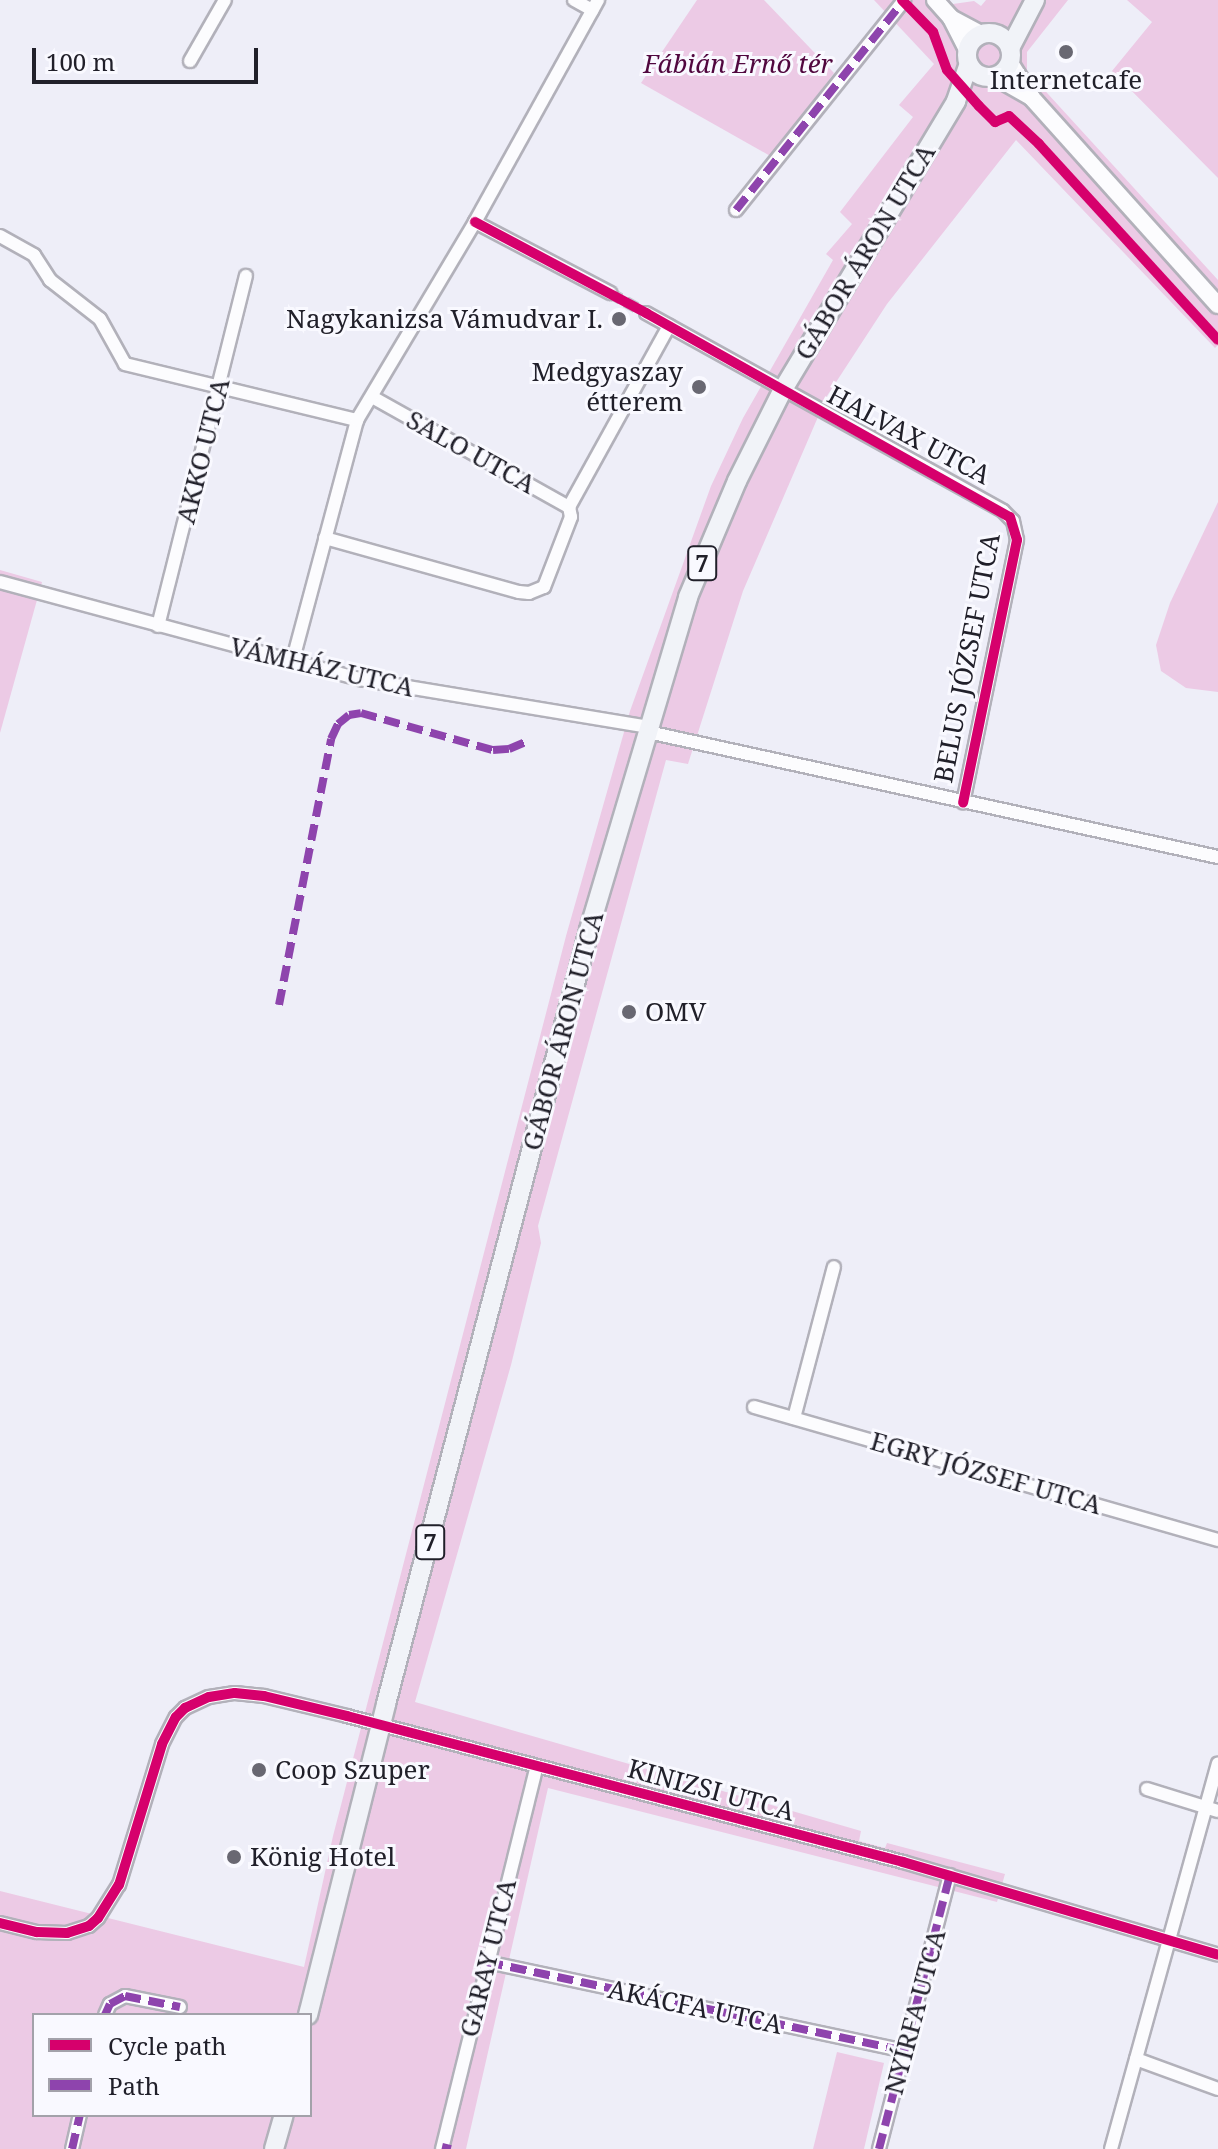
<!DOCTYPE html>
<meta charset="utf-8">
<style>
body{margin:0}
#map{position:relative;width:1218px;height:2149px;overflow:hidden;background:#eeeef8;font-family:"Noto Serif",serif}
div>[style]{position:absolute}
.green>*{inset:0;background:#eccae5}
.street-tunnel>*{height:12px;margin-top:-6px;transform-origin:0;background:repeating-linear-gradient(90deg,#c5c5cf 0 12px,transparent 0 18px)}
.roads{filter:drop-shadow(2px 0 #b2b1ba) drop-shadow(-2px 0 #b2b1ba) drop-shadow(0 2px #b2b1ba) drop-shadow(0 -2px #b2b1ba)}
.street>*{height:12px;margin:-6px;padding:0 6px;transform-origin:6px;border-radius:6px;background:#fcfcfe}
.secondary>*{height:16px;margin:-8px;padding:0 8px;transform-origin:8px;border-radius:8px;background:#fcfcfe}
.primary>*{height:18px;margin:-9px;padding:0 9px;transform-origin:9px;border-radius:9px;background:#f1f3f8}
.primary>.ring{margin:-9px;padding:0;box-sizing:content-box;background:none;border:18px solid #f1f3f8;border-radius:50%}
.quiet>*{height:8px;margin-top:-4px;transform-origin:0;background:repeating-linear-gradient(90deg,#8e44ad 0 16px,transparent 0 24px)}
.cycleway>*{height:10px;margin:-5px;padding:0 5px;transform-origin:5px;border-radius:5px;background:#d6006c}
.dots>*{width:22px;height:22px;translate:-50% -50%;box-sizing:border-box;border:4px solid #f9f9ff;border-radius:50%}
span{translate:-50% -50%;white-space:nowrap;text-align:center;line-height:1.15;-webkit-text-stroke:6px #f9f9ff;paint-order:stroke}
.shield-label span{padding:2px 6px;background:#f9f9ff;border:2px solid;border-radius:6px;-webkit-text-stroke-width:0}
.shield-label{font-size:24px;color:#21202a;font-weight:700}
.park-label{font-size:26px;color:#51073f;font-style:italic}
.poi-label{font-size:26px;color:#21202a}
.right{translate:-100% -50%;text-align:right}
.left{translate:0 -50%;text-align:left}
.street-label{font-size:26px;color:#21202a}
.legend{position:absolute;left:32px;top:2013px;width:280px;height:104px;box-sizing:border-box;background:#f9f9ff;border:2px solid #a3a2aa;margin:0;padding:10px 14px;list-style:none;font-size:24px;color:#21202a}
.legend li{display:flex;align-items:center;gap:16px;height:40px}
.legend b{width:40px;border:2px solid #a3a2aa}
.scale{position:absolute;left:32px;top:48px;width:226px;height:36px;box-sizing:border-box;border:4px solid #21202a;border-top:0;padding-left:10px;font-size:24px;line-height:28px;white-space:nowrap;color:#21202a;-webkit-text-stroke:6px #f9f9ff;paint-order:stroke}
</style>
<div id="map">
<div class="green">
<i style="clip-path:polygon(697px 0,764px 0,834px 73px,772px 157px,641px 83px)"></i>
<i style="clip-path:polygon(evenodd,874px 0,949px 0,953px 4px,974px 1px,981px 6px,986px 0,1068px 0,1027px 52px,1027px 71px,1218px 280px,1218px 345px,1215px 348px,1016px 140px,887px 304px,827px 396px,743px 591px,688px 764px,666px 760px,538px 1226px,541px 1243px,511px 1365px,415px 1702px,861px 1831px,859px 1841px,885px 1848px,887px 1843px,1005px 1874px,997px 1902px,548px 1788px,466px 2149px,0 2149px,0 1891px,304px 1967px,333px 1836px,566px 936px,630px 711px,711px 486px,743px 418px,833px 260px,826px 254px,852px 224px,840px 212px,913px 117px,899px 105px,934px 64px,874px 0,34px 2015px,310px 2015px,310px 2115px,34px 2115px,34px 2015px)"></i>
<i style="clip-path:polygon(1127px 0,1218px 0,1218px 178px,1112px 71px,1152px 22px)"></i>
<i style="clip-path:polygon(1218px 502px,1218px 692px,1186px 688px,1161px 671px,1156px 645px,1170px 603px)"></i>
<i style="clip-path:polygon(0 570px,42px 582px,0 733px)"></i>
<i style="clip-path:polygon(837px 2052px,884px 2063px,864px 2149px,813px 2149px)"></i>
</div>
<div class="street-tunnel">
<i style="left:610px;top:293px;width:41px;rotate:29.1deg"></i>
</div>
<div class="roads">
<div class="street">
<i style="left:574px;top:0;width:21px;rotate:29deg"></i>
<i style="left:190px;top:61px;width:70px;rotate:-60.2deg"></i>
<i style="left:736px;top:210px;width:269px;rotate:-51.3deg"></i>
<i style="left:475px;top:222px;width:153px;rotate:27.7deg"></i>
<i style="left:0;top:236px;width:39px;rotate:29deg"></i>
<i style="left:34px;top:255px;width:30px;rotate:57deg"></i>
<i style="left:50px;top:280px;width:63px;rotate:38deg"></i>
<i style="left:100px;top:319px;width:51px;rotate:60.9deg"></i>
<i style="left:125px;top:364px;width:239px;rotate:13.6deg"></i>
<i style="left:646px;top:313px;width:408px;rotate:29deg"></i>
<i style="left:1003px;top:511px;width:14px;rotate:45deg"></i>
<i style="left:1013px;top:521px;width:19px;rotate:78deg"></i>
<i style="left:1017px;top:540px;width:268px;rotate:101.6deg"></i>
<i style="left:372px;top:397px;width:226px;rotate:29.2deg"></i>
<i style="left:325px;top:538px;width:201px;rotate:15.6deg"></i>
<i style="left:519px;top:592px;width:10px;rotate:6deg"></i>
<i style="left:529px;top:593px;width:16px;rotate:-22deg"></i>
<i style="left:544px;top:587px;width:75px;rotate:-68.9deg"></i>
<i style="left:571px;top:517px;width:10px;rotate:-101deg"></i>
<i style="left:569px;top:507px;width:207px;rotate:-61.1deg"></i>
<i style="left:0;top:582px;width:372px;rotate:15.1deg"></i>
<i style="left:359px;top:679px;width:294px;rotate:9.4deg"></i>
<i style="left:158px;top:626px;width:361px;rotate:-75.9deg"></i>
<i style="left:292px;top:663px;width:252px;rotate:-75deg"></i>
<i style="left:357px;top:420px;width:230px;rotate:-59.2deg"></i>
<i style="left:475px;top:222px;width:254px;rotate:-61deg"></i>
<i style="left:648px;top:732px;width:584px;rotate:12.37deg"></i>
<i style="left:754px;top:1407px;width:483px;rotate:16deg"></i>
<i style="left:794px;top:1418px;width:156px;rotate:-75.2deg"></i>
<i style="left:1147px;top:1789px;width:74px;rotate:17.2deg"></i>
<i style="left:0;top:1923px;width:38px;rotate:14deg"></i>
<i style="left:37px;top:1932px;width:30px;rotate:2deg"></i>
<i style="left:67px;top:1933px;width:23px;rotate:-18deg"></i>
<i style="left:89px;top:1926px;width:12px;rotate:-42deg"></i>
<i style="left:98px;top:1918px;width:39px;rotate:-58deg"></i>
<i style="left:119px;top:1885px;width:147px;rotate:-73deg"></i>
<i style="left:162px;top:1744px;width:30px;rotate:-63deg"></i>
<i style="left:176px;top:1717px;width:13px;rotate:-45deg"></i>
<i style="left:185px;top:1708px;width:26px;rotate:-25deg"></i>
<i style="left:209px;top:1697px;width:26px;rotate:-9deg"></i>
<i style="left:235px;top:1693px;width:29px;rotate:6deg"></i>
<i style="left:264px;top:1696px;width:85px;rotate:13.5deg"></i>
<i style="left:347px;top:1716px;width:575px;rotate:14.71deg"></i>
<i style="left:903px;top:1862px;width:328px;rotate:16.4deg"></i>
<i style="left:487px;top:1962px;width:426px;rotate:12deg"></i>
<i style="left:105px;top:2015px;width:12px;rotate:-66deg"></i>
<i style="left:110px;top:2004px;width:17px;rotate:-28deg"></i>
<i style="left:125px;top:1996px;width:56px;rotate:11.3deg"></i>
<i style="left:1136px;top:2059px;width:87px;rotate:20.1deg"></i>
<i style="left:72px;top:2149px;width:35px;rotate:-77deg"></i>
<i style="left:442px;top:2149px;width:392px;rotate:-76.1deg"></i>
<i style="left:879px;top:2149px;width:283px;rotate:-75.5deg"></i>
<i style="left:1111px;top:2149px;width:400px;rotate:-74.5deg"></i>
</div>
<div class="secondary">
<i style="left:935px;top:0;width:24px;rotate:48deg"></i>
<i style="left:951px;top:18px;width:36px;rotate:63deg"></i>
<i style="left:951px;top:18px;width:34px;rotate:28deg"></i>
<i style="left:1010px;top:63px;width:41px;rotate:57.8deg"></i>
<i style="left:1032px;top:98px;width:278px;rotate:48.1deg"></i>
<i style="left:994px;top:76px;width:43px;rotate:29.6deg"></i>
</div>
<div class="primary">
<i class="ring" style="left:967px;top:33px;width:26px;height:26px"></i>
<i style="left:1010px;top:48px;width:54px;rotate:-62.5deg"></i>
<i style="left:308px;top:2015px;width:321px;rotate:-75.9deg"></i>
<i style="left:386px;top:1704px;width:800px;rotate:-75.3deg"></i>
<i style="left:589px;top:930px;width:347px;rotate:-73.4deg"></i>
<i style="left:688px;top:597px;width:126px;rotate:-67.1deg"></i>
<i style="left:737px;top:481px;width:101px;rotate:-63.4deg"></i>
<i style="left:782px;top:391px;width:338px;rotate:-59deg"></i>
<i style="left:956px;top:101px;width:39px;rotate:-71deg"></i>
<i style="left:274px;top:2149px;width:35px;rotate:-74deg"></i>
</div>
</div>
<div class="quiet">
<i style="left:736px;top:210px;width:269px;rotate:-51.3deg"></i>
<i style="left:279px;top:1005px;width:271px;rotate:-78.9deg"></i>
<i style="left:331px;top:739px;width:17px;rotate:-65deg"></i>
<i style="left:338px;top:724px;width:14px;rotate:-39deg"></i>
<i style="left:349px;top:715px;width:12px;rotate:-9deg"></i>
<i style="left:361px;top:713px;width:137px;rotate:15.7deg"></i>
<i style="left:493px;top:750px;width:16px;rotate:-4deg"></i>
<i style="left:509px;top:749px;width:23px;rotate:-23deg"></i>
<i style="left:487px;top:1962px;width:426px;rotate:12deg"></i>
<i style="left:105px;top:2015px;width:12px;rotate:-66deg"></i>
<i style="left:110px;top:2004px;width:17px;rotate:-28deg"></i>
<i style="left:125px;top:1996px;width:56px;rotate:11.3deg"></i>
<i style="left:442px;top:2147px;width:9px;rotate:13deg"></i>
<i style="left:72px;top:2149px;width:35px;rotate:-77deg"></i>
<i style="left:879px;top:2149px;width:283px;rotate:-75.5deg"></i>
</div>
<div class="cycleway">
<i style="left:902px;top:0;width:45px;rotate:45.9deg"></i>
<i style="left:933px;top:32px;width:40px;rotate:69.8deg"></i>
<i style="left:947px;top:70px;width:48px;rotate:48.4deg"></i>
<i style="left:979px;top:106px;width:23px;rotate:45deg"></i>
<i style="left:995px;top:122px;width:15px;rotate:-23deg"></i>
<i style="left:1009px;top:116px;width:41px;rotate:43deg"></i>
<i style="left:1039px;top:144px;width:265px;rotate:47.6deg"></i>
<i style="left:475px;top:222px;width:194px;rotate:28deg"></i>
<i style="left:646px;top:313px;width:417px;rotate:29.3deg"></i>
<i style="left:1010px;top:517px;width:24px;rotate:73deg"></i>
<i style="left:1017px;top:540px;width:268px;rotate:101.6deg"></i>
<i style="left:0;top:1923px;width:38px;rotate:14deg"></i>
<i style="left:37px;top:1932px;width:30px;rotate:2deg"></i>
<i style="left:67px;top:1933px;width:23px;rotate:-18deg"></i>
<i style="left:89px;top:1926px;width:12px;rotate:-42deg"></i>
<i style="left:98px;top:1918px;width:39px;rotate:-58deg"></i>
<i style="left:119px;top:1885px;width:147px;rotate:-73deg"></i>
<i style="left:162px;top:1744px;width:30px;rotate:-63deg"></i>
<i style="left:176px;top:1717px;width:13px;rotate:-45deg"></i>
<i style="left:185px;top:1708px;width:26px;rotate:-25deg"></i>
<i style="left:209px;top:1697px;width:26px;rotate:-9deg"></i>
<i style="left:235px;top:1693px;width:29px;rotate:6deg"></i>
<i style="left:264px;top:1696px;width:85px;rotate:13.5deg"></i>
<i style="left:347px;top:1716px;width:575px;rotate:14.71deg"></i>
<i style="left:903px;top:1862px;width:328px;rotate:16.4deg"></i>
</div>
<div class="dots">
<i style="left:1066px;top:52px;background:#696872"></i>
<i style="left:619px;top:319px;background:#696872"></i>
<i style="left:699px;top:387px;background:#696872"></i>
<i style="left:629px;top:1012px;background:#696872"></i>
<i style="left:259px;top:1770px;background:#696872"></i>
<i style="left:234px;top:1857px;background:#696872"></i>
</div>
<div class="shield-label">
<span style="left:702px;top:563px">7</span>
<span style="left:430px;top:1542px">7</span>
</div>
<div class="park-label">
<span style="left:738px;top:64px">Fábián Ernő tér</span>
</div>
<div class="poi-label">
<span style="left:1066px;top:80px">Internetcafe</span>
<span class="right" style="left:603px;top:319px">Nagykanizsa Vámudvar I.</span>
<span class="right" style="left:683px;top:387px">Medgyaszay<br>étterem</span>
<span class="left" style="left:645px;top:1012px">OMV</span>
<span class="left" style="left:275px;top:1770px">Coop Szuper</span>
<span class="left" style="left:250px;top:1857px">König Hotel</span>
</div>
<div class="street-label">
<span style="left:865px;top:252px;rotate:-59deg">GÁBOR ÁRON UTCA</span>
<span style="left:909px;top:435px;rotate:28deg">HALVAX UTCA</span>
<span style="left:203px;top:451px;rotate:-76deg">AKKO UTCA</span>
<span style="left:471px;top:452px;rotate:29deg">SALO UTCA</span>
<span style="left:967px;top:658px;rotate:-79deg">BELUS JÓZSEF UTCA</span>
<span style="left:322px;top:667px;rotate:13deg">VÁMHÁZ UTCA</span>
<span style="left:563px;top:1031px;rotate:-75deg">GÁBOR ÁRON UTCA</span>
<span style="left:986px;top:1473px;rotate:16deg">EGRY JÓZSEF UTCA</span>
<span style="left:711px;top:1790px;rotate:15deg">KINIZSI UTCA</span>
<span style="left:488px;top:1958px;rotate:-76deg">GARAY UTCA</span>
<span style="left:695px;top:2007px;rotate:12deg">AKÁCFA UTCA</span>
<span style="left:915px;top:2012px;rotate:-75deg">NYÍRFA UTCA</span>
</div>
<ul class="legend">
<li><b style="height:10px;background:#d6006c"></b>Cycle path</li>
<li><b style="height:10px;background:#8e44ad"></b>Path</li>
</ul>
<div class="scale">100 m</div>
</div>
